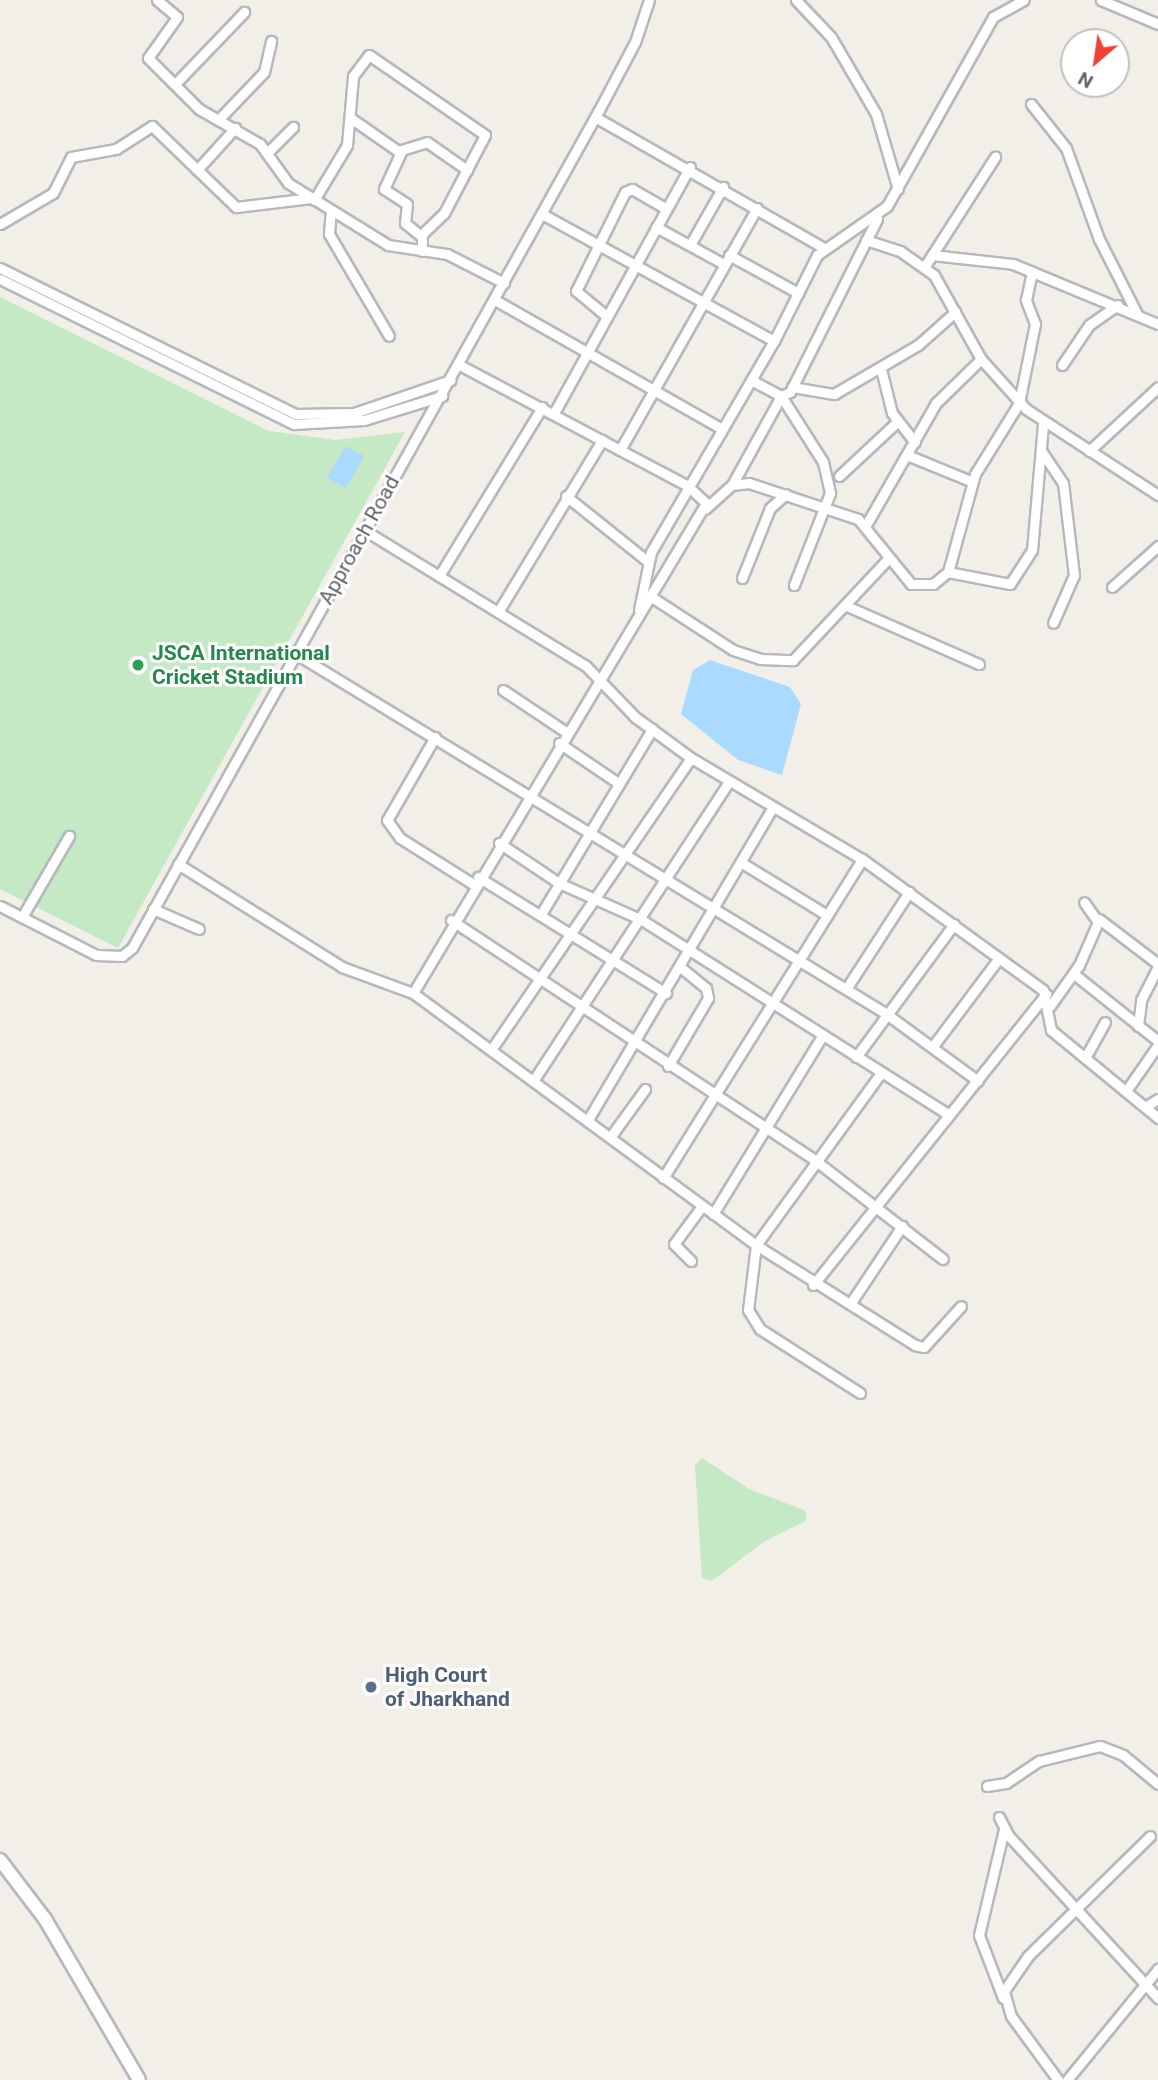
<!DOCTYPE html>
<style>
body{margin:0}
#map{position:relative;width:1158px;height:2080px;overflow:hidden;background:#f1efe8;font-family:Roboto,sans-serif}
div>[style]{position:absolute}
.green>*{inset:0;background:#c5e8c5}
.water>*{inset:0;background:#aadaff}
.roads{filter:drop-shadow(2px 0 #b5b8bc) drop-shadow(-2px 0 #b5b8bc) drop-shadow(0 2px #b5b8bc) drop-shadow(0 -2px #b5b8bc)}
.street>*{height:9px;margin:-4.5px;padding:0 4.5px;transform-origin:4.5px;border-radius:4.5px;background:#fff}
.secondary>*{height:12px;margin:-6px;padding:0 6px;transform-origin:6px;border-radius:6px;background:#fff}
.dots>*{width:19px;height:19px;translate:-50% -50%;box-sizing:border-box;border:4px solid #fff;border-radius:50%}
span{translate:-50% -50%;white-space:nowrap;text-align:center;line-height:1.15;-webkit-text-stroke:6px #fff;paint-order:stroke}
.street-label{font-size:21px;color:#5f6368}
.leisure-label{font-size:21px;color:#27864d;font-weight:700}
.left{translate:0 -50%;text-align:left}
.service-label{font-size:21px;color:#4e5e75;font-weight:700}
.north{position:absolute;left:1060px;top:28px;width:70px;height:70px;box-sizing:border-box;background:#fff;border:2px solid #bfc1c3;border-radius:50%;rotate:209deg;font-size:19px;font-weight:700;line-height:28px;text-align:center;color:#5f6368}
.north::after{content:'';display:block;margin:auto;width:24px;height:32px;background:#ea4335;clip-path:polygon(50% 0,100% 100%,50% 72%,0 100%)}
</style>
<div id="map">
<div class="green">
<i style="clip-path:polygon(0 297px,269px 431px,335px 440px,405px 432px,118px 948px,0 889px)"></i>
<i style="clip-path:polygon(702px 1458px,749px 1489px,806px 1511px,806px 1521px,765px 1541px,712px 1581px,702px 1578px,695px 1465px)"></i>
</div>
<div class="water">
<i style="clip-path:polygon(346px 446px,364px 456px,346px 488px,327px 478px)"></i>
<i style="clip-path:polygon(710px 660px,790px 687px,801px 704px,782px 775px,738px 760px,681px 714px,693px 670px)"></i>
</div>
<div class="roads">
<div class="street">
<i style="left:157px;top:0;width:26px;rotate:40deg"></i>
<i style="left:177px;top:17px;width:50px;rotate:125.3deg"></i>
<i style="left:148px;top:58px;width:72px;rotate:45deg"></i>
<i style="left:199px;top:109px;width:70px;rotate:29.8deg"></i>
<i style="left:260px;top:144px;width:48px;rotate:54.3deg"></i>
<i style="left:288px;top:183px;width:118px;rotate:31.8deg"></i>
<i style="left:388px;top:245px;width:60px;rotate:8.7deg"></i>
<i style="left:447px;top:254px;width:64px;rotate:27deg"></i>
<i style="left:796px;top:0;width:51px;rotate:46.6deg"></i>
<i style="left:831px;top:37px;width:89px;rotate:59.7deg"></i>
<i style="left:876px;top:114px;width:78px;rotate:73.7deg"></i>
<i style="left:1101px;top:0;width:62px;rotate:22.8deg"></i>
<i style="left:175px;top:84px;width:100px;rotate:-46.2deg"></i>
<i style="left:1031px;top:104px;width:56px;rotate:51.5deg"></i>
<i style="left:1066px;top:148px;width:97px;rotate:70.1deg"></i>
<i style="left:1099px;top:239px;width:84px;rotate:63.1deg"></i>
<i style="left:595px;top:117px;width:262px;rotate:29.8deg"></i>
<i style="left:352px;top:119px;width:56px;rotate:34.8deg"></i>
<i style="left:398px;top:151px;width:30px;rotate:-17deg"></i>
<i style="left:427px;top:142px;width:49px;rotate:35deg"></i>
<i style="left:218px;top:120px;width:66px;rotate:-46.2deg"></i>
<i style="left:264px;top:72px;width:32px;rotate:-77deg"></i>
<i style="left:401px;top:152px;width:41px;rotate:114.7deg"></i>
<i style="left:384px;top:189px;width:27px;rotate:33deg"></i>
<i style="left:407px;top:204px;width:19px;rotate:96deg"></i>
<i style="left:405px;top:223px;width:21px;rotate:39deg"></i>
<i style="left:267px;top:153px;width:37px;rotate:-45deg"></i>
<i style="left:197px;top:170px;width:57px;rotate:-47.9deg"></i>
<i style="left:314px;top:200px;width:64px;rotate:-59deg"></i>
<i style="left:347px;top:145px;width:69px;rotate:-85deg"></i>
<i style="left:353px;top:76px;width:26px;rotate:-53deg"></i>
<i style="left:369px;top:55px;width:141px;rotate:34.6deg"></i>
<i style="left:485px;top:135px;width:88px;rotate:117.7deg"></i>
<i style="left:444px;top:213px;width:30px;rotate:136deg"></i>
<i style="left:422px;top:234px;width:17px;rotate:90deg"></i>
<i style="left:331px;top:210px;width:24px;rotate:95deg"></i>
<i style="left:329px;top:234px;width:118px;rotate:59.5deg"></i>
<i style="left:542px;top:214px;width:264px;rotate:28.7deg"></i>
<i style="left:0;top:224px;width:61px;rotate:-30.3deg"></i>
<i style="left:53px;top:193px;width:40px;rotate:-63.4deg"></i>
<i style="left:71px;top:157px;width:46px;rotate:-10.1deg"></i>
<i style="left:116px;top:149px;width:43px;rotate:-32.6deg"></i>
<i style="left:152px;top:126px;width:117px;rotate:44deg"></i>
<i style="left:236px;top:207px;width:76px;rotate:-6.8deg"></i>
<i style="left:656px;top:227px;width:77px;rotate:28.6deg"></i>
<i style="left:866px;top:240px;width:36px;rotate:18deg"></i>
<i style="left:900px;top:251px;width:42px;rotate:35.2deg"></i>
<i style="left:934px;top:275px;width:96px;rotate:60.8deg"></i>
<i style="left:981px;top:359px;width:67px;rotate:48deg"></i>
<i style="left:1026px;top:409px;width:158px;rotate:33.1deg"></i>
<i style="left:690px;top:245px;width:67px;rotate:-60.4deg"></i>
<i style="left:729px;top:255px;width:79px;rotate:28.8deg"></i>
<i style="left:932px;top:255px;width:81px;rotate:6.3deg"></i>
<i style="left:1013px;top:264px;width:157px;rotate:22.5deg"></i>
<i style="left:925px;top:266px;width:130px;rotate:-57.3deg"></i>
<i style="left:0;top:268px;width:330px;rotate:26.3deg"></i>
<i style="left:296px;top:414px;width:58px;rotate:-1deg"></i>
<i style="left:354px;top:413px;width:102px;rotate:-18.8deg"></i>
<i style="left:0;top:279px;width:328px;rotate:26.3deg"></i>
<i style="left:294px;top:424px;width:70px;rotate:-3.3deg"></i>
<i style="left:364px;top:420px;width:82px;rotate:-17.1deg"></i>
<i style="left:495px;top:300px;width:261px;rotate:29.6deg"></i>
<i style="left:605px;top:315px;width:38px;rotate:-140deg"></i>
<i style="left:576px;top:291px;width:110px;rotate:-63.7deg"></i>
<i style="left:625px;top:192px;width:8px;rotate:-23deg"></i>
<i style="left:632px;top:189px;width:39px;rotate:30deg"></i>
<i style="left:1062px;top:365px;width:48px;rotate:-56deg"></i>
<i style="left:1089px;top:325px;width:35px;rotate:-35deg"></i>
<i style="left:881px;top:369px;width:45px;rotate:76deg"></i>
<i style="left:892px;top:413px;width:37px;rotate:52deg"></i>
<i style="left:751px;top:380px;width:34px;rotate:28deg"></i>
<i style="left:781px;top:396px;width:10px;rotate:-24deg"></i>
<i style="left:790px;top:392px;width:194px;rotate:-63.3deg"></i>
<i style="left:792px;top:387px;width:43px;rotate:9.5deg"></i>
<i style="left:834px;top:394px;width:97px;rotate:-30.3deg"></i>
<i style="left:918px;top:345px;width:50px;rotate:-41.7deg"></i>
<i style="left:781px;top:396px;width:78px;rotate:57.5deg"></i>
<i style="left:823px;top:462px;width:32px;rotate:77deg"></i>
<i style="left:830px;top:493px;width:99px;rotate:111.4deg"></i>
<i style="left:554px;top:413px;width:281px;rotate:-61.1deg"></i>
<i style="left:620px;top:450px;width:278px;rotate:-60.5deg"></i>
<i style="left:1089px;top:451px;width:94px;rotate:-42.8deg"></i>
<i style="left:1042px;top:452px;width:37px;rotate:56deg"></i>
<i style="left:1063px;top:483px;width:93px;rotate:83.2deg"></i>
<i style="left:1074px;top:575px;width:52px;rotate:113.6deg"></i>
<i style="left:907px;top:455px;width:71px;rotate:22.2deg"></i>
<i style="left:839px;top:476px;width:79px;rotate:-43deg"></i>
<i style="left:733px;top:483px;width:99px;rotate:-61.1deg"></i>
<i style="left:566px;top:496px;width:104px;rotate:38.7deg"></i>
<i style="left:705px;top:509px;width:36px;rotate:-42deg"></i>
<i style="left:732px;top:485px;width:17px;rotate:-7deg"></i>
<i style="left:749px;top:483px;width:115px;rotate:18.3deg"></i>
<i style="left:858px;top:519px;width:84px;rotate:50.8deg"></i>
<i style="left:911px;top:584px;width:22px"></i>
<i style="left:933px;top:584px;width:19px;rotate:-39deg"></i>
<i style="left:948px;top:572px;width:63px;rotate:11deg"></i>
<i style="left:1010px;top:584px;width:40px;rotate:-57.1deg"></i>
<i style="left:1032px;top:550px;width:127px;rotate:-85deg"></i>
<i style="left:866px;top:525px;width:141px;rotate:-60.2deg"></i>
<i style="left:936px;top:403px;width:63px;rotate:-44.4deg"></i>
<i style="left:364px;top:530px;width:260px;rotate:31.5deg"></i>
<i style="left:586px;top:666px;width:71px;rotate:46.1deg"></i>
<i style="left:635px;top:717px;width:69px;rotate:36.2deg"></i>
<i style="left:691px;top:758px;width:199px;rotate:30.6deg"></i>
<i style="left:862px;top:859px;width:223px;rotate:35.9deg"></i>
<i style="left:1043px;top:990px;width:41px;rotate:78.7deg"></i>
<i style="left:1051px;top:1030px;width:139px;rotate:39.4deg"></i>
<i style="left:948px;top:572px;width:102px;rotate:-74.6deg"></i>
<i style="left:975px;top:474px;width:84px;rotate:-58.2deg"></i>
<i style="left:1019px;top:403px;width:81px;rotate:-78.6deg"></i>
<i style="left:1035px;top:324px;width:26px;rotate:-111deg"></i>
<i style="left:1026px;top:300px;width:29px;rotate:-78deg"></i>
<i style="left:439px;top:576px;width:198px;rotate:-58.6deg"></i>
<i style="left:742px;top:578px;width:75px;rotate:-68.2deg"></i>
<i style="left:770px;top:508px;width:21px;rotate:-41deg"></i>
<i style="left:1112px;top:587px;width:62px;rotate:-41.7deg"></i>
<i style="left:650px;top:596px;width:99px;rotate:33deg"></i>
<i style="left:733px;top:650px;width:28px;rotate:18deg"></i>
<i style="left:760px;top:659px;width:33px;rotate:2deg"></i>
<i style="left:793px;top:660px;width:137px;rotate:-46.8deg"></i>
<i style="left:849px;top:607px;width:142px;rotate:23.7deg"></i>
<i style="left:639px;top:610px;width:59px;rotate:-78.3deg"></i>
<i style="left:651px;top:552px;width:244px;rotate:-59.8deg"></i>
<i style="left:774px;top:341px;width:96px;rotate:-63.4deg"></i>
<i style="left:817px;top:255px;width:85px;rotate:-35deg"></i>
<i style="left:887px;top:206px;width:217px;rotate:-60.7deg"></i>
<i style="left:993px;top:17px;width:35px;rotate:-29deg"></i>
<i style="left:498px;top:612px;width:201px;rotate:-58.8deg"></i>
<i style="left:296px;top:654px;width:690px;rotate:31.36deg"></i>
<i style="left:885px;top:1013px;width:115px;rotate:36.2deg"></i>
<i style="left:503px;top:690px;width:76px;rotate:33.7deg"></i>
<i style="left:435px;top:737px;width:96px;rotate:120deg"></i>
<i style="left:387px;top:820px;width:22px;rotate:54deg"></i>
<i style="left:400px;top:838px;width:86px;rotate:32.2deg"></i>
<i style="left:559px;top:743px;width:71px;rotate:34.1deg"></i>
<i style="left:499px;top:843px;width:72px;rotate:33.7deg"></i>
<i style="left:559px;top:883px;width:91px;rotate:24deg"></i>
<i style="left:642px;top:920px;width:360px;rotate:32.4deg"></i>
<i style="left:742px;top:863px;width:100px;rotate:31.5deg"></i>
<i style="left:178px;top:864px;width:194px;rotate:32.1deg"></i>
<i style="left:342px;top:967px;width:76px;rotate:20.1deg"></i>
<i style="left:413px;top:993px;width:426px;rotate:36.3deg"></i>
<i style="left:756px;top:1245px;width:188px;rotate:32.2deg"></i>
<i style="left:915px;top:1345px;width:9px;rotate:13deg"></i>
<i style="left:924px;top:1347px;width:55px;rotate:-47.9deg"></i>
<i style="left:478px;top:877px;width:221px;rotate:31.7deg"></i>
<i style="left:0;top:906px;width:108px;rotate:27deg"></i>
<i style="left:96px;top:955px;width:26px;rotate:2deg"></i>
<i style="left:122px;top:956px;width:13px;rotate:-39deg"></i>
<i style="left:132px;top:948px;width:959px;rotate:-60.87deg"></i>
<i style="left:599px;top:110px;width:77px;rotate:-62.1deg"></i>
<i style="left:635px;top:42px;width:44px;rotate:-71.6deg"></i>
<i style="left:153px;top:909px;width:50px;rotate:23.5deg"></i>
<i style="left:541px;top:914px;width:216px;rotate:-59deg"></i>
<i style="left:22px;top:917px;width:94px;rotate:-59.9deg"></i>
<i style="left:1099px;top:919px;width:74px;rotate:37.3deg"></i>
<i style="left:451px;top:920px;width:437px;rotate:33.4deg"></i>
<i style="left:816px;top:1161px;width:160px;rotate:37.7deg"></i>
<i style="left:1074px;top:974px;width:107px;rotate:38.6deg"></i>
<i style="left:846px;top:989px;width:116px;rotate:-57deg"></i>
<i style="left:413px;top:993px;width:571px;rotate:-59.12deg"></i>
<i style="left:706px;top:503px;width:25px;rotate:-137deg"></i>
<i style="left:688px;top:486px;width:259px;rotate:-152.1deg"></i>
<i style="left:1050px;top:1006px;width:50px;rotate:-54.7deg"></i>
<i style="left:1079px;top:965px;width:47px;rotate:-66.2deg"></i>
<i style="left:1098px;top:922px;width:24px;rotate:-125deg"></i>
<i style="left:1138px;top:1026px;width:26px;rotate:-83deg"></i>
<i style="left:1141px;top:1000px;width:37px;rotate:-63deg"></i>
<i style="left:933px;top:1046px;width:110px;rotate:-53.1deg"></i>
<i style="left:493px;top:1047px;width:350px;rotate:-55.6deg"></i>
<i style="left:856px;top:1057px;width:165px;rotate:-53.6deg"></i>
<i style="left:1085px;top:1058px;width:41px;rotate:-60.9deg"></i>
<i style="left:668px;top:1066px;width:79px;rotate:-59.5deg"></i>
<i style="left:708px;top:998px;width:10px;rotate:-101deg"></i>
<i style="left:706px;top:988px;width:32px;rotate:-141deg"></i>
<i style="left:535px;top:1078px;width:353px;rotate:-56.8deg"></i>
<i style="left:1126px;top:1091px;width:56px;rotate:-55.2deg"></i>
<i style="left:1145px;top:1107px;width:15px;rotate:-32deg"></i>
<i style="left:589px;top:1118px;width:361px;rotate:-59.4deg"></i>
<i style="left:611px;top:1136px;width:58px;rotate:-54.1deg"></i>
<i style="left:663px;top:1178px;width:376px;rotate:-58deg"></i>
<i style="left:713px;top:1214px;width:209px;rotate:-58.5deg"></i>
<i style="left:691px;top:1261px;width:24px;rotate:-135deg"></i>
<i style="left:674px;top:1244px;width:47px;rotate:-53.6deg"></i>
<i style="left:813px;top:1285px;width:373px;rotate:-51.3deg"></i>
<i style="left:850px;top:1304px;width:94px;rotate:-56.3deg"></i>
<i style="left:860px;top:1393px;width:119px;rotate:-147.4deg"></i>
<i style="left:760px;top:1329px;width:22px;rotate:-122deg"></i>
<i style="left:748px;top:1310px;width:65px;rotate:-83deg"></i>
<i style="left:756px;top:1245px;width:213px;rotate:-54deg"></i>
<i style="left:987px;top:1786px;width:19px;rotate:-9deg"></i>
<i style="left:1006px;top:1783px;width:40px;rotate:-34deg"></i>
<i style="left:1039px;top:1761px;width:63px;rotate:-13.8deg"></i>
<i style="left:1100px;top:1746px;width:25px;rotate:21deg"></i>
<i style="left:1123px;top:1755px;width:45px;rotate:39.6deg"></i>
<i style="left:999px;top:1817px;width:20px;rotate:63deg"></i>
<i style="left:1008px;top:1835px;width:222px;rotate:47.4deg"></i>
<i style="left:1003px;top:1998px;width:67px;rotate:-110.9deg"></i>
<i style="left:979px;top:1935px;width:109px;rotate:-76.7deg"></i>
<i style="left:1058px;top:2080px;width:79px;rotate:-126.3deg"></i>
<i style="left:1011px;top:2016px;width:26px;rotate:-106deg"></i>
<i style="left:1004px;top:1991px;width:42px;rotate:-55.6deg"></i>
<i style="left:1028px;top:1956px;width:171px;rotate:-44.5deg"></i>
<i style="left:1067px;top:2080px;width:144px;rotate:-50.7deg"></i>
</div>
<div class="secondary">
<i style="left:0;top:1860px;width:74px;rotate:52.7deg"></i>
<i style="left:45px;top:1919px;width:186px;rotate:59.7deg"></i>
</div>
</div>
<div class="dots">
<i style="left:138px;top:665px;background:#2e9e5b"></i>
<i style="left:371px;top:1687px;background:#5c6f8a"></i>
</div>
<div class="street-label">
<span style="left:359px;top:540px;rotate:-61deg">Approach Road</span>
</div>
<div class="leisure-label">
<span class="left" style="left:152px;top:665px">JSCA International<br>Cricket Stadium</span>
</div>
<div class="service-label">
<span class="left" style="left:385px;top:1687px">High Court<br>of Jharkhand</span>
</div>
<div class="north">N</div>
</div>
